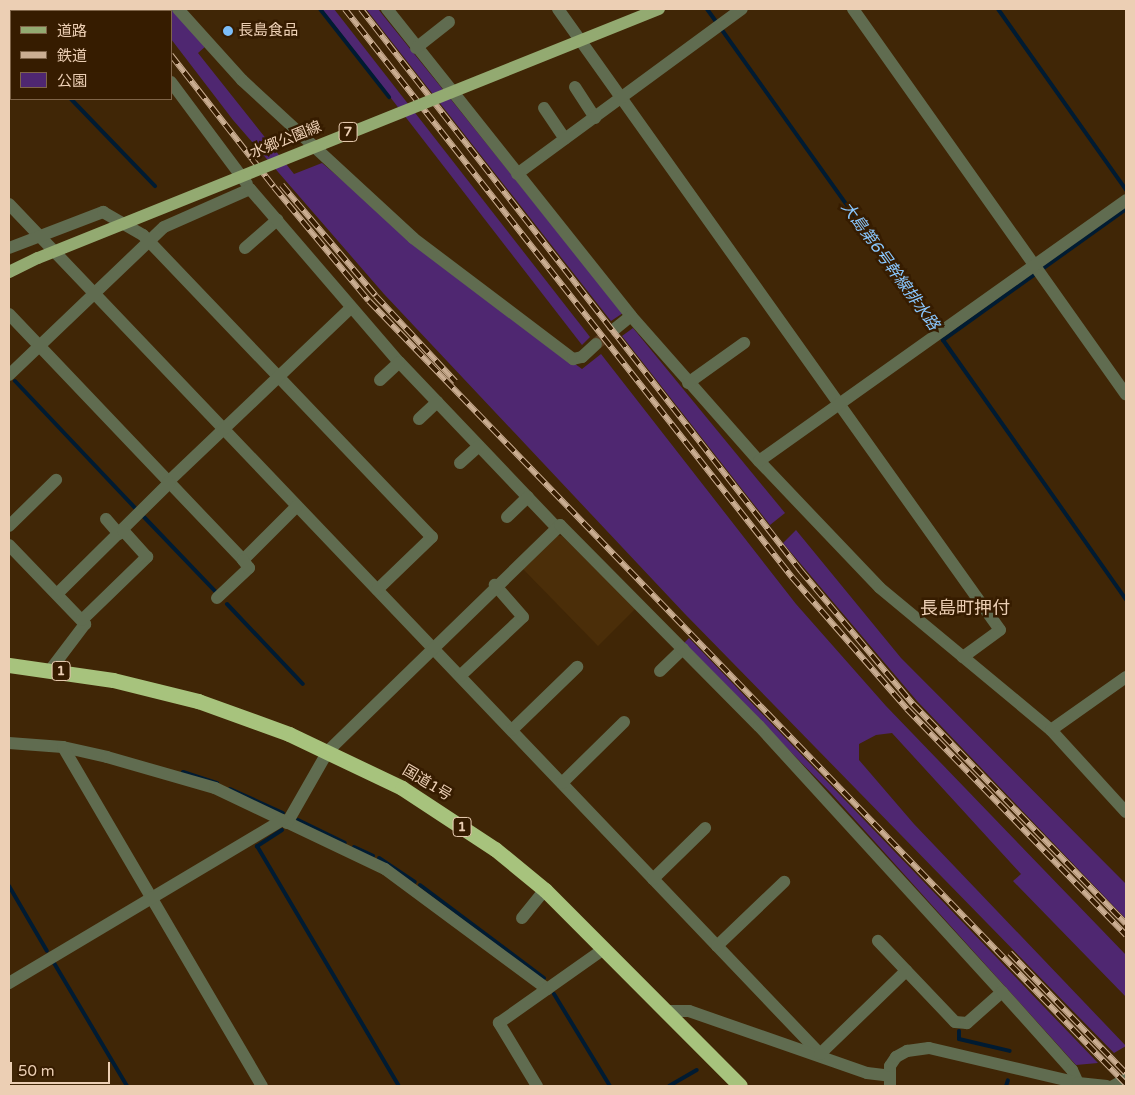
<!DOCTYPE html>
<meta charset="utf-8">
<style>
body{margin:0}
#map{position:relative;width:1135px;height:1095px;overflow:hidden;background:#402606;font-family:"Varela Round","Noto Sans JP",sans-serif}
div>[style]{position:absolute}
.built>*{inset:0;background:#4b2e09}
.green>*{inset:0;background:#4f2771}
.stream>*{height:4px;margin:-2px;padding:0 2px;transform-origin:2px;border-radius:2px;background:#001b32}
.minor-tunnel>*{height:12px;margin-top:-6px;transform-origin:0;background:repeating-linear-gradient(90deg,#5a3f20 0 12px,transparent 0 18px)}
.minor>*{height:12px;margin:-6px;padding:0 6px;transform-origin:6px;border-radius:6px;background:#606c50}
.major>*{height:12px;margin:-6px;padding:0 6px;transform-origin:6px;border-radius:6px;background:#93aa71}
.highway>*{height:15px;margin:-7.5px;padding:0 7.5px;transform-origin:7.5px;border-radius:7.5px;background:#a7c37d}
.rail>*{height:5.5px;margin-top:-2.75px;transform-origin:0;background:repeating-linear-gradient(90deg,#361c00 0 11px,#caad91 0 22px);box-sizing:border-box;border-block:1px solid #caad91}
.major-bridge>*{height:12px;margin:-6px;padding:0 6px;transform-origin:6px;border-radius:6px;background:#93aa71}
.dots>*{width:14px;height:14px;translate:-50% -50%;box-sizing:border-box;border:2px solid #361c00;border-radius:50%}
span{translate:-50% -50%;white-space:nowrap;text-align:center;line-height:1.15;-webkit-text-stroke:5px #361c00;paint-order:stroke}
.shield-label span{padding:1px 4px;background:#361c00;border:1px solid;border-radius:4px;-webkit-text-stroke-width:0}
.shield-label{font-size:14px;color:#eccfb4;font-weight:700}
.poi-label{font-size:15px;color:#eccfb4}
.left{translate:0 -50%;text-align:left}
.street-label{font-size:15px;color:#eccfb4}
.water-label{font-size:16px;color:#8ac8ff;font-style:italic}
.quarter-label{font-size:18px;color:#eccfb4}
.frame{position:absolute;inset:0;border:10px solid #eccfb4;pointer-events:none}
.legend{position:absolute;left:10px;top:10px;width:162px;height:90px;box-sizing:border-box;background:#361c00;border:1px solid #7f6448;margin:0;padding:6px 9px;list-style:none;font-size:15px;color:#eccfb4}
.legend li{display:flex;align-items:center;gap:10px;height:25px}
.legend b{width:25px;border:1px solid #7f6448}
.scale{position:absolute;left:10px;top:1062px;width:100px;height:22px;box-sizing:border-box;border:2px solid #eccfb4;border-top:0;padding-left:6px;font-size:15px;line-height:18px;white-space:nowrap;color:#eccfb4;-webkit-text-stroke:4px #361c00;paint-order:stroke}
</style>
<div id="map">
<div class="built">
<i style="clip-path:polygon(557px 536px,562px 536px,636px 608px,598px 646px,523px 569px)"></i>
</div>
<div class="green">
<i style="clip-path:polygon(155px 9px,172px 9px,206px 46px,198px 53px,294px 174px,322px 163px,453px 274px,582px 369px,601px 354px,796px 604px,886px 706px,1126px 955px,1126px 997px,1013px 881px,1021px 874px,892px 733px,876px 735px,859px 744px,859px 760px,914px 824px,1126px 1046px,1114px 1053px,685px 614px,384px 294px,233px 120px,171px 39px,171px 11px,153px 11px)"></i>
<i style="clip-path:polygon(322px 9px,334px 9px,590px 337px,582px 345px)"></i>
<i style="clip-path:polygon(366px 9px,378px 9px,623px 313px,611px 321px)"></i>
<i style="clip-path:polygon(633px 328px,785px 513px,770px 525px,622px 336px)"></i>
<i style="clip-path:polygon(796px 530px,901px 658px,1126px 884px,1126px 919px,917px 701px,783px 543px)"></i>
<i style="clip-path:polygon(689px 638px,1098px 1063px,1076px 1065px,830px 792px,684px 643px)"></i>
</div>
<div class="stream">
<i style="left:42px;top:9px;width:3px;rotate:45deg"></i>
<i style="left:320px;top:9px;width:112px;rotate:51.9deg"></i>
<i style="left:707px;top:9px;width:407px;rotate:54.5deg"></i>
<i style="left:943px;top:340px;width:225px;rotate:-35.6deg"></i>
<i style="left:998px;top:9px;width:222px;rotate:54.7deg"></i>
<i style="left:71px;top:99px;width:121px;rotate:46deg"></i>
<i style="left:943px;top:340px;width:317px;rotate:54.8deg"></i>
<i style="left:15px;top:381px;width:175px;rotate:46.6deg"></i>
<i style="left:144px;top:517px;width:103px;rotate:46.2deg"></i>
<i style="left:227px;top:604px;width:110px;rotate:46.5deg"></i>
<i style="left:183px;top:772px;width:36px;rotate:18deg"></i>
<i style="left:230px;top:789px;width:58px;rotate:24.4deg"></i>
<i style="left:298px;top:820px;width:52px;rotate:26.1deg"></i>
<i style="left:282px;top:830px;width:30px;rotate:147deg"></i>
<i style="left:257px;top:846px;width:279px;rotate:59.4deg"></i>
<i style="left:354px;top:847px;width:21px;rotate:25deg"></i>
<i style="left:379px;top:858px;width:43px;rotate:33.7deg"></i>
<i style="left:420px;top:885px;width:155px;rotate:36.9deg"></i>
<i style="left:9px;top:886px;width:75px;rotate:59.7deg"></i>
<i style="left:54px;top:963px;width:143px;rotate:59.3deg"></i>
<i style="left:554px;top:994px;width:108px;rotate:58.7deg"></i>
<i style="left:959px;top:1031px;width:8px;rotate:90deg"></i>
<i style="left:959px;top:1039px;width:52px;rotate:13.2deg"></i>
<i style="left:669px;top:1086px;width:32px;rotate:-30deg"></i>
<i style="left:1006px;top:1086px;width:6px;rotate:-72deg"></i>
</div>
<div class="minor-tunnel">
<i style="left:596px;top:344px;width:26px;rotate:-39deg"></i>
</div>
<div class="minor">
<i style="left:115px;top:9px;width:3px;rotate:45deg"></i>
<i style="left:178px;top:9px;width:96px;rotate:48deg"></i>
<i style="left:242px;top:80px;width:233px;rotate:42.7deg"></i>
<i style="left:413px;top:238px;width:201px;rotate:37.1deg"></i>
<i style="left:573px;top:359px;width:9px;rotate:-13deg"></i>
<i style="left:582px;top:357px;width:19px;rotate:-43deg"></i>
<i style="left:387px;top:9px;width:392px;rotate:51.5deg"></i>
<i style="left:631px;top:316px;width:193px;rotate:48.6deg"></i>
<i style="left:759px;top:461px;width:175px;rotate:46.4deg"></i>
<i style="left:880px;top:588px;width:222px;rotate:39.7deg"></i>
<i style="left:1051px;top:730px;width:111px;rotate:47.6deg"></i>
<i style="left:558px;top:9px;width:762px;rotate:54.56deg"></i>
<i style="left:1000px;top:630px;width:46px;rotate:143.9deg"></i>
<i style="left:853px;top:9px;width:472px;rotate:54.7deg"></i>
<i style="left:9px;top:21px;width:2px"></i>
<i style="left:416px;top:48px;width:42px;rotate:-38.2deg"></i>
<i style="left:171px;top:82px;width:127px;rotate:53.3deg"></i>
<i style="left:575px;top:87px;width:37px;rotate:57deg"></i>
<i style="left:544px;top:108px;width:37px;rotate:56deg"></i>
<i style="left:517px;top:174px;width:279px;rotate:-36.3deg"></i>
<i style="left:9px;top:204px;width:1178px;rotate:46.34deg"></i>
<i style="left:9px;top:248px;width:101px;rotate:-21deg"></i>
<i style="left:103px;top:212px;width:46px;rotate:29.9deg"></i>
<i style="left:143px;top:235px;width:418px;rotate:46.3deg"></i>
<i style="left:432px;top:537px;width:76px;rotate:136.1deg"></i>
<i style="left:245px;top:248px;width:43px;rotate:-41.2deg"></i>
<i style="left:9px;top:314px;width:340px;rotate:46.4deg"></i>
<i style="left:243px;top:560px;width:76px;rotate:-45deg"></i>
<i style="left:616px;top:328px;width:19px;rotate:-39deg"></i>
<i style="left:9px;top:375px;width:214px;rotate:-43.7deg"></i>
<i style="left:164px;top:227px;width:94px;rotate:-23.8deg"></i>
<i style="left:250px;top:189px;width:228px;rotate:49.3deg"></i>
<i style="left:399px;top:362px;width:229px;rotate:46.4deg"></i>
<i style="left:380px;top:380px;width:26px;rotate:-43deg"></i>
<i style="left:688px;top:383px;width:69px;rotate:-35.5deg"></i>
<i style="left:419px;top:419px;width:25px;rotate:-43deg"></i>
<i style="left:759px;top:461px;width:450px;rotate:-35.4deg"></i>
<i style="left:460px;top:463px;width:25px;rotate:-42deg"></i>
<i style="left:168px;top:482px;width:253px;rotate:-43.6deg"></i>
<i style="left:507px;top:517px;width:29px;rotate:-44deg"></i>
<i style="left:106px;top:519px;width:20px;rotate:49deg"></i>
<i style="left:9px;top:526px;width:66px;rotate:-44.4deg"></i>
<i style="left:9px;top:545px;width:110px;rotate:46.1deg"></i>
<i style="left:85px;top:624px;width:56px;rotate:127.1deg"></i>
<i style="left:57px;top:594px;width:158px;rotate:-44.7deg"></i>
<i style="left:217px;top:598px;width:44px;rotate:-43.2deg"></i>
<i style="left:249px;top:568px;width:10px;rotate:-127deg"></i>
<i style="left:82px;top:620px;width:91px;rotate:-44.1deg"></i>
<i style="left:147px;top:557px;width:36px;rotate:-132deg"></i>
<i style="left:660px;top:671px;width:32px;rotate:-44deg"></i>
<i style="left:460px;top:676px;width:86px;rotate:-43.1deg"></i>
<i style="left:523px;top:617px;width:43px;rotate:-131.2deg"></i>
<i style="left:512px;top:730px;width:91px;rotate:-44.1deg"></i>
<i style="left:1051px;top:730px;width:92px;rotate:-35.2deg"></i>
<i style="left:9px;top:743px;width:54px;rotate:4.2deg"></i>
<i style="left:63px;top:747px;width:45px;rotate:12.8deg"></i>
<i style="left:107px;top:757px;width:112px;rotate:16deg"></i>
<i style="left:215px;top:788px;width:188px;rotate:25.5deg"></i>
<i style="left:385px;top:869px;width:202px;rotate:36.5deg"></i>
<i style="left:63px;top:747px;width:393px;rotate:59.6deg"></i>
<i style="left:562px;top:783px;width:87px;rotate:-44.5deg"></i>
<i style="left:287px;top:823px;width:83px;rotate:-60.3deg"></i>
<i style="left:328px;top:751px;width:324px;rotate:-44.2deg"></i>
<i style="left:560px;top:525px;width:283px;rotate:45.3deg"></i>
<i style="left:759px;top:726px;width:360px;rotate:47.6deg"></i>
<i style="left:1002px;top:992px;width:47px;rotate:138.5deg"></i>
<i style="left:967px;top:1023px;width:12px;rotate:-175deg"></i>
<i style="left:955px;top:1022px;width:112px;rotate:-133.5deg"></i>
<i style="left:653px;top:879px;width:73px;rotate:-44.4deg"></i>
<i style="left:522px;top:918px;width:36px;rotate:-51deg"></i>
<i style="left:717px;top:946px;width:93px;rotate:-43.7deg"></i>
<i style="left:9px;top:983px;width:318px;rotate:-30.8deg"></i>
<i style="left:1002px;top:992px;width:105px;rotate:48.1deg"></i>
<i style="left:1072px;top:1070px;width:14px;rotate:65deg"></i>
<i style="left:667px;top:1011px;width:22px"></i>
<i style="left:689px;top:1011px;width:188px;rotate:19.2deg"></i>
<i style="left:867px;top:1073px;width:23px;rotate:7deg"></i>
<i style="left:820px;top:1054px;width:120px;rotate:-44deg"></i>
<i style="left:537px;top:1086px;width:74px;rotate:-121.1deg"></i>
<i style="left:499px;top:1023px;width:128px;rotate:-35.2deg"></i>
<i style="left:890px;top:1086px;width:20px;rotate:-90deg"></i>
<i style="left:890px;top:1066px;width:11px;rotate:-56deg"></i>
<i style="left:896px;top:1057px;width:13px;rotate:-29deg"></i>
<i style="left:907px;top:1051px;width:22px;rotate:-8deg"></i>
<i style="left:929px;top:1048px;width:153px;rotate:13.2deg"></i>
<i style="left:1078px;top:1083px;width:29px;rotate:6deg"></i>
<i style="left:1113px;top:1086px;width:15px;rotate:-28deg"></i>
</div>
<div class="major">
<i style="left:9px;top:272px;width:32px;rotate:-26deg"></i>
</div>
<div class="highway">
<i style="left:9px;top:665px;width:105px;rotate:8.2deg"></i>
<i style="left:113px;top:680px;width:88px;rotate:13.9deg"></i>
<i style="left:198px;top:701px;width:97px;rotate:19.9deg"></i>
<i style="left:289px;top:734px;width:125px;rotate:25.5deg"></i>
<i style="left:402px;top:788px;width:111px;rotate:33.3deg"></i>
<i style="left:495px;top:849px;width:65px;rotate:39.4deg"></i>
<i style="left:545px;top:890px;width:276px;rotate:45.1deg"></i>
</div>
<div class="rail">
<i style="left:136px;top:9px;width:3px;rotate:45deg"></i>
<i style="left:345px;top:9px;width:723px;rotate:51.8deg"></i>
<i style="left:792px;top:577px;width:175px;rotate:48.9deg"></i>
<i style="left:907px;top:709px;width:315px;rotate:45.9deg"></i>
<i style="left:361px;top:9px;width:714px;rotate:51.94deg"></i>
<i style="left:801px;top:571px;width:174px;rotate:49.9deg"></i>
<i style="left:913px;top:704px;width:306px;rotate:45.9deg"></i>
<i style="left:171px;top:55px;width:167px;rotate:52deg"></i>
<i style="left:274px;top:187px;width:148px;rotate:50.2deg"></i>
<i style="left:369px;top:301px;width:1089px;rotate:45.97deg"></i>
<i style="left:282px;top:185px;width:145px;rotate:49.7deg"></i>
<i style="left:376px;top:296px;width:117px;rotate:47.1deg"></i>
<i style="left:1010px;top:953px;width:167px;rotate:46deg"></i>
</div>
<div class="major-bridge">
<i style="left:38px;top:258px;width:669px;rotate:-21.85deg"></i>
</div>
<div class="dots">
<i style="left:228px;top:31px;background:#7cbef9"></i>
</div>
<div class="shield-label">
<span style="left:348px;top:132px">7</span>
<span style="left:61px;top:671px">1</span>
<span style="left:462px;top:827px">1</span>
</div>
<div class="poi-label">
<span class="left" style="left:238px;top:31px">長島食品</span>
</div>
<div class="street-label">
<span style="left:286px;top:140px;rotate:-22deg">水郷公園線</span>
<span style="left:427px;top:783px;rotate:31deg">国道1号</span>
</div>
<div class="water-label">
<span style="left:890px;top:266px;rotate:54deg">大島第6号幹線排水路</span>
</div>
<div class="quarter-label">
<span style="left:965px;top:608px">長島町押付</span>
</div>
<div class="frame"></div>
<ul class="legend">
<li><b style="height:6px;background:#93aa71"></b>道路</li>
<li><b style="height:6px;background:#caad91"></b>鉄道</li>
<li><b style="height:14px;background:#4f2771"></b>公園</li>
</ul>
<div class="scale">50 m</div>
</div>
